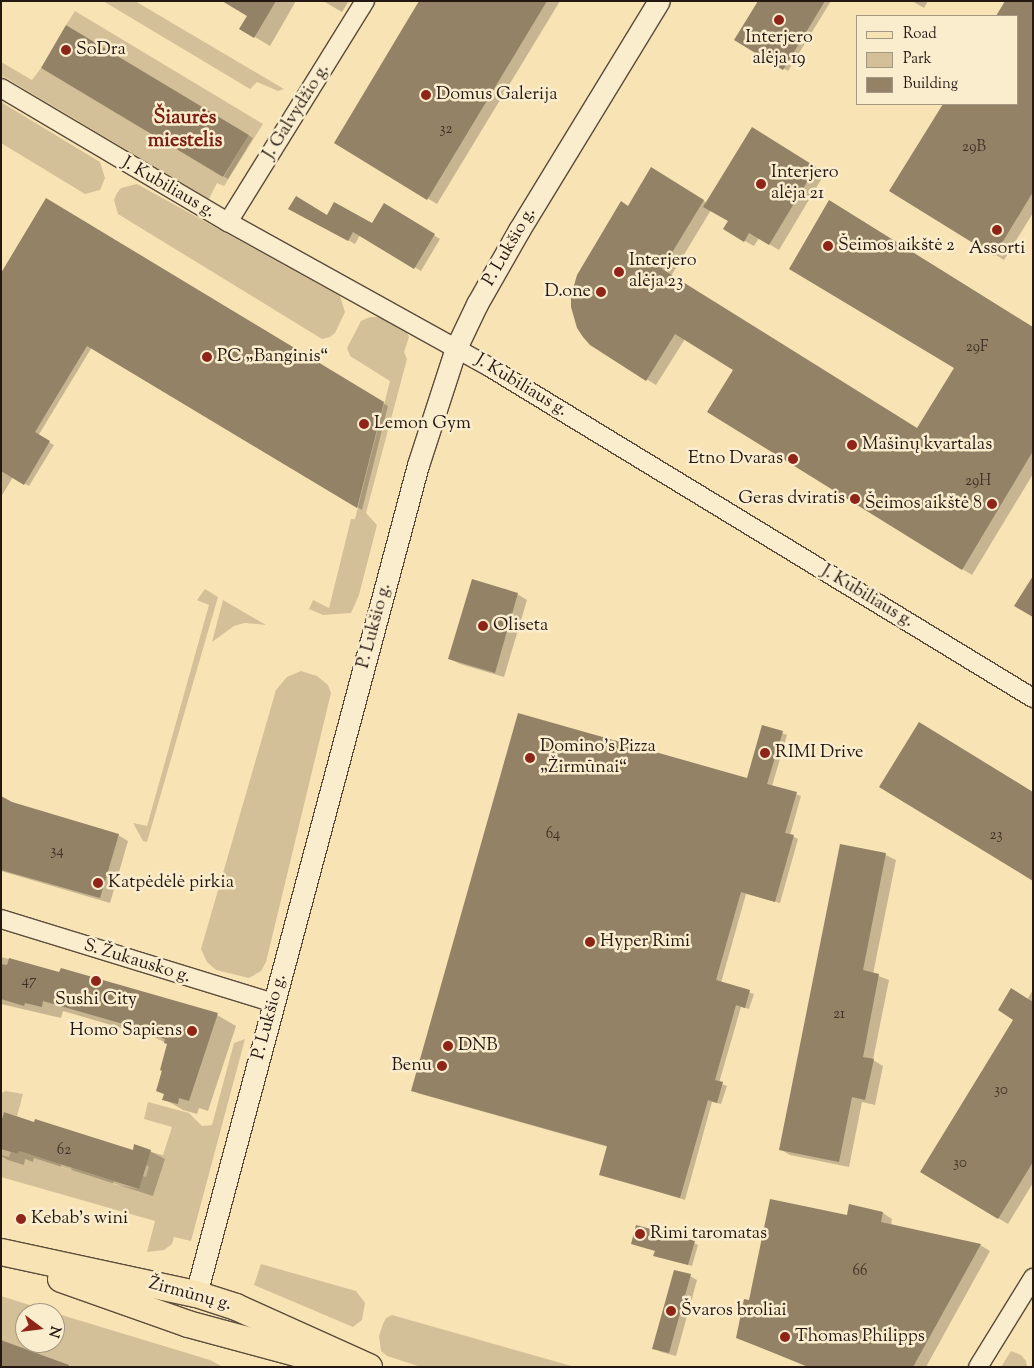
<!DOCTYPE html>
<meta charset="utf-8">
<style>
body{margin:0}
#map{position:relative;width:1034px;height:1368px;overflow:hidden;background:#f8e3b4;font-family:"Sorts Mill Goudy",serif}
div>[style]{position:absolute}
.green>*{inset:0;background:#d4c098}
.shadow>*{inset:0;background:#0003}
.building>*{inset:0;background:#938266}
.roads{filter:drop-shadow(1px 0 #5a4b3a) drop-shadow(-1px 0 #5a4b3a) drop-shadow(0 1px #5a4b3a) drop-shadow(0 -1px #5a4b3a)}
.minor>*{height:18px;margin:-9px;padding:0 9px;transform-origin:9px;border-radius:9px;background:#faedce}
.tertiary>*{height:21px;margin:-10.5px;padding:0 10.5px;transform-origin:10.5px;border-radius:10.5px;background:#faedce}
.primary>*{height:26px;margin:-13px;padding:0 13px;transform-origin:13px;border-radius:13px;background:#f8e3b4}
.dots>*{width:14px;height:14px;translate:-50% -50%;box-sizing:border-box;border:2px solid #faedce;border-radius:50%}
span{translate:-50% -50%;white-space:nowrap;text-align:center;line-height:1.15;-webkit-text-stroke:5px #faedce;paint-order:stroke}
.number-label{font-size:15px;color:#403227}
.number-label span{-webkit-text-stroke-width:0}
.poi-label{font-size:18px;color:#251812}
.left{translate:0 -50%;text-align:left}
.right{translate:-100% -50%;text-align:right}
.street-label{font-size:18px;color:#251812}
.quarter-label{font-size:20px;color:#7a1f14;font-weight:700}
.frame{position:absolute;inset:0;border:2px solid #251812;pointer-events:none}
.legend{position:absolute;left:856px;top:15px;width:162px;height:90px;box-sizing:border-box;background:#faedce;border:1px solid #a59883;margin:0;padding:6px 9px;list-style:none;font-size:15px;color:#251812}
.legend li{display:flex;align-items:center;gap:10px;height:25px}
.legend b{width:25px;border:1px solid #a59883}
.north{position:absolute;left:15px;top:1303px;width:50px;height:50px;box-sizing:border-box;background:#faedce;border:1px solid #a59883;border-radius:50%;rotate:105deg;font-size:14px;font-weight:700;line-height:20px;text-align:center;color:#251812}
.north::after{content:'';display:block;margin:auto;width:18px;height:22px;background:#8f2418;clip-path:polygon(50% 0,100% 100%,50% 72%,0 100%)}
</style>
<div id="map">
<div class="green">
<i style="clip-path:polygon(103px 1px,135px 1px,284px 89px,278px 91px,257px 82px,250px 89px)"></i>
<i style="clip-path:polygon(75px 11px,263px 124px,224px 186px,217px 183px,209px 199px,1px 75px,1px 62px,32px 80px,41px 68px,224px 177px,249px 135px,66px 25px)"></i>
<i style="clip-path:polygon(1px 102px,100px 162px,105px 178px,100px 190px,85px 194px,1px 143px)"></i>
<i style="clip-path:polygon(137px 184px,340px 296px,345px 312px,335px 333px,330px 337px,322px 339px,118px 214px,114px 200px,117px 193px,121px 188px)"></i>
<i style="clip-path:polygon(370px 317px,379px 317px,407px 333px,409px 337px,404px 352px,407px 359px,366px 513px,377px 525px,359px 595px,351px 613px,323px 615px,309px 609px,313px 600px,329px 608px,351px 519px,355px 519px,390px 381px,350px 356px,347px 348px,361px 321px)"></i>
<i style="clip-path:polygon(205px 589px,218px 597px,147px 842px,143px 841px,133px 823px,147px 826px,209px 605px,197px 600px)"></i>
<i style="clip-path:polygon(223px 600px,266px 625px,245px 623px,234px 626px,212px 642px)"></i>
<i style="clip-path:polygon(301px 671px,317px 676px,328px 685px,331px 693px,266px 962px,261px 971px,249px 978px,216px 970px,207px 962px,201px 949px,276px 690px,287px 677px)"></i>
<i style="clip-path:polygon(245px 1039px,191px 1241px,174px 1237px,172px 1244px,164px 1250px,147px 1252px,155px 1221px,1px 1177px,1px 1155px,9px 1157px,11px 1152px,18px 1154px,19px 1151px,61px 1164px,61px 1167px,71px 1170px,72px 1168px,114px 1181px,113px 1184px,138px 1189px,143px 1176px,146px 1177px,149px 1167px,146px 1165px,150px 1152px,163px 1155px,172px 1127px,144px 1119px,148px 1102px,189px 1113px,202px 1126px,212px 1125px,234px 1043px)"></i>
<i style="clip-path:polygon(6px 1091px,23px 1094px,17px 1116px,4px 1112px,1px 1122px,1px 1093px)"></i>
<i style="clip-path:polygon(261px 1264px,356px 1291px,365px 1303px,362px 1320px,353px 1327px,254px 1285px)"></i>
<i style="clip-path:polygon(1px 1296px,55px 1313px,25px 1313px,25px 1343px,55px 1343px,55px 1313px,210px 1360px,223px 1367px,73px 1367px,1px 1340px)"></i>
<i style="clip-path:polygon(392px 1315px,575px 1367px,421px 1367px,387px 1356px,381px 1351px,379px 1336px,383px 1324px,386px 1318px)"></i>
<i style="clip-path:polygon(1011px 1351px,1021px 1355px,1026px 1361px,1027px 1367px,1001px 1367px)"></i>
</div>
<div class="shadow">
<i style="clip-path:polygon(225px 1px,296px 1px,270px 46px,241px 29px,248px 15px)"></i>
<i style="clip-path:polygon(323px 1px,349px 1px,342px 12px)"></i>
<i style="clip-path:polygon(421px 1px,560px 1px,437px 204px,335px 142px)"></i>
<i style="clip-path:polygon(759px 1px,831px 1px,788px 71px,736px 39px)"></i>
<i style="clip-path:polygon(912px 1px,928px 1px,924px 8px)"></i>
<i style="clip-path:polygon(1002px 1px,1033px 1px,1033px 213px,1004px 260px,891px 191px,944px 104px,1018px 104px,1018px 16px,997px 16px,1005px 3px)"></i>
<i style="clip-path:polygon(66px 27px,253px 138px,228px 179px,42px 67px)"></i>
<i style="clip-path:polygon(752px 129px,825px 173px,779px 250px,759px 238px,754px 246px,745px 241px,729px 221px,711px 210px,671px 276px,918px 429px,956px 368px,830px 201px,1033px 328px,1033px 474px,972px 575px,709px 411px,735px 370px,685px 339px,656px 385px,591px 345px,628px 207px,661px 174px,707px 203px)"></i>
<i style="clip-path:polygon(47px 200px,388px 406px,362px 510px,92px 347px,38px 436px,54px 445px,29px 486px,13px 477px,1px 497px,1px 276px)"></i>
<i style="clip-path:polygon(384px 205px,440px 239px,421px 271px,360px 235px,355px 244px,290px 208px,372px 225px)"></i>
<i style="clip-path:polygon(517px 594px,527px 600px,504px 677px,460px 664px,450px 659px)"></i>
<i style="clip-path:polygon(782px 733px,787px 735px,772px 786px,801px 796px,790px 835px,798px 839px,780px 903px,746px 894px,721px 983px,754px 994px,749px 1009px,741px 1007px,719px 1083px,727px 1086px,721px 1104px,712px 1102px,685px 1200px,600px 1174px,608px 1147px,417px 1093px,748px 780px)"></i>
<i style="clip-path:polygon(1px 797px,12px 803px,118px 835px,128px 841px,110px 903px,1px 871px)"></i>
<i style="clip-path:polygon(841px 846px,886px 855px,896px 860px,873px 974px,889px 980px,873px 1060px,883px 1066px,875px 1105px,862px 1102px,849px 1167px,790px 1155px,780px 1149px)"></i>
<i style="clip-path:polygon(1px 957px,217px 1015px,236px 1026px,208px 1111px,199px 1108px,197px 1114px,183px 1110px,164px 1099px,165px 1095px,157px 1090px,168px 1044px,156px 1038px,63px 1011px,61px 1018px,1px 1004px)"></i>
<i style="clip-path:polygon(1033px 990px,1033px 1183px,1008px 1224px,922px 1172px)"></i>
<i style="clip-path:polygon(1px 1126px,133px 1151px,150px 1151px,165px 1159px,153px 1196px,34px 1158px,33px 1162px,25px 1159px,24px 1165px,8px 1160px,1px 1156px)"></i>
<i style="clip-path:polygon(883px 1213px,892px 1219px,891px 1226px,980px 1245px,990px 1251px,926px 1367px,807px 1367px,737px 1337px,749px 1301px,848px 1217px)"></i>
<i style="clip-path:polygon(694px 1243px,698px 1245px,692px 1266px,655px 1255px)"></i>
<i style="clip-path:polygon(690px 1276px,697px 1280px,676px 1356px,661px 1352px,654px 1348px)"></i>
</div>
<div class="building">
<i style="clip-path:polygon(222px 1px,276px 1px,254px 38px,239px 29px,247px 16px)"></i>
<i style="clip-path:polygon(419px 1px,547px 1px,427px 200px,334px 143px)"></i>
<i style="clip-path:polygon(758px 1px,825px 1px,783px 70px,734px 40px)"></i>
<i style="clip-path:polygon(1005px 1px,1033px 1px,1033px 192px,994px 256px,889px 191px,943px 104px,1018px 104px,1018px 16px,996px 16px)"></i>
<i style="clip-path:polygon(66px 25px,249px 135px,223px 177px,41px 68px)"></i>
<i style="clip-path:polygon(752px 127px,816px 167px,769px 245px,749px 233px,744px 242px,723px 229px,728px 221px,703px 207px)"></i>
<i style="clip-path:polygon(651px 167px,704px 200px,662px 269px,917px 428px,954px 368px,789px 269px,829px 200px,1033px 327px,1033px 451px,962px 570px,707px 412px,733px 370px,675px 334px,646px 381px,590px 345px,583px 337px,577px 328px,571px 307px,571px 296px,577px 275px,621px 201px,628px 206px)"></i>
<i style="clip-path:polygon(296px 196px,327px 215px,334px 202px,372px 223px,384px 203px,435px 234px,414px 269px,353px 232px,348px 241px,288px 209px)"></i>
<i style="clip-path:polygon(46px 198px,384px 402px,357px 508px,87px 346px,35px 432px,50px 441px,24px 485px,1px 471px,1px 273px)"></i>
<i style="clip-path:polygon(1033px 576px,1033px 617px,1014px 606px)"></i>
<i style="clip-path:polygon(472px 579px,518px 593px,495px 673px,448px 659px)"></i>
<i style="clip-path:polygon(518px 713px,747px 778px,762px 725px,783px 731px,767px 784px,797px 792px,785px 833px,794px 835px,775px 902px,741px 892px,716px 980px,750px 990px,745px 1008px,736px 1005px,715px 1080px,723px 1082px,717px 1103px,708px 1100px,680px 1198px,599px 1175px,607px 1146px,411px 1091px)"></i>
<i style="clip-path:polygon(919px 722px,1033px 792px,1033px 881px,879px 787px)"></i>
<i style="clip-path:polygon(1px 796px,12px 802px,119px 834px,100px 898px,1px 870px)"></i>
<i style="clip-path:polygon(840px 844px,886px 853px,863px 970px,879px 974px,863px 1057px,874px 1059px,865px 1100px,852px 1097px,839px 1162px,779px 1150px)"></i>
<i style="clip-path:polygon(9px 958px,59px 972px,61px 968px,218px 1013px,189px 1101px,179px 1098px,178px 1104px,162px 1100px,164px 1094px,156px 1091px,162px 1071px,160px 1070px,167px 1044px,164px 1043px,165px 1039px,143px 1032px,144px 1030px,43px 1001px,42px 1007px,25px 1003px,24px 1006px,1px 999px,1px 964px,7px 965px)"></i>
<i style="clip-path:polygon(1011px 988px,1033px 1002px,1033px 1162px,998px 1219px,920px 1172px,1013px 1020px,998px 1010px)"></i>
<i style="clip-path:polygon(4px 1112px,34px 1122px,35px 1119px,133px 1150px,134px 1144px,151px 1150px,139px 1189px,19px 1151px,18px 1154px,1px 1149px,1px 1122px)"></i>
<i style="clip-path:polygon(770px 1199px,847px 1215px,849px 1204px,883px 1212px,881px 1222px,981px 1244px,913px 1367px,809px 1367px,736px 1338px,744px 1299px,749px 1300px)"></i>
<i style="clip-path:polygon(636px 1225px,695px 1241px,688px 1265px,653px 1256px,655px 1251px,631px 1244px)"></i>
<i style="clip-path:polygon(674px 1270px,691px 1274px,669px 1353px,652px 1349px)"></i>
<i style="clip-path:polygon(1px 1340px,69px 1365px,69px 1367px,1px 1367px)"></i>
</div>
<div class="roads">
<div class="minor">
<i style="left:1px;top:88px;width:264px;rotate:30.6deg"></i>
<i style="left:228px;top:222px;width:301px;rotate:29deg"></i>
<i style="left:491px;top:368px;width:635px;rotate:31.34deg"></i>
<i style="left:228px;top:222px;width:260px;rotate:-58.2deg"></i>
<i style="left:1px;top:919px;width:286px;rotate:17.1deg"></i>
<i style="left:978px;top:1367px;width:105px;rotate:-58.3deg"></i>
</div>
<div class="tertiary">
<i style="left:196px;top:1294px;width:858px;rotate:-75.01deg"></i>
<i style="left:418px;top:465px;width:123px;rotate:-72deg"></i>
<i style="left:456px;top:348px;width:49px;rotate:-64.5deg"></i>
<i style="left:477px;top:304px;width:85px;rotate:-60.4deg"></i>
<i style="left:519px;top:230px;width:268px;rotate:-58.6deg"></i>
</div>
<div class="primary">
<i style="left:1px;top:1252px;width:199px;rotate:12.2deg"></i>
<i style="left:196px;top:1294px;width:42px;rotate:18deg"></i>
<i style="left:236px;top:1307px;width:146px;rotate:24.3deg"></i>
<i style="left:61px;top:1279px;width:135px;rotate:19.5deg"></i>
<i style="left:188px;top:1324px;width:146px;rotate:15.1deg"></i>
</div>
</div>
<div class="dots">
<i style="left:779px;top:20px;background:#8f2418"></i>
<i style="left:66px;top:50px;background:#8f2418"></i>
<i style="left:426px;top:95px;background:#8f2418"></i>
<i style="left:761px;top:184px;background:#8f2418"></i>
<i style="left:997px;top:230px;background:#8f2418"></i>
<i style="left:828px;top:246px;background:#8f2418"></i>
<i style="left:619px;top:272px;background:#8f2418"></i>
<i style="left:601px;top:292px;background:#8f2418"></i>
<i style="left:207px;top:357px;background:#8f2418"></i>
<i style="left:364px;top:424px;background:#8f2418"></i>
<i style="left:852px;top:445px;background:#8f2418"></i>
<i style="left:793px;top:459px;background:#8f2418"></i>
<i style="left:855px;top:499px;background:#8f2418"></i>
<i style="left:992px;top:504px;background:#8f2418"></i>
<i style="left:483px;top:626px;background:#8f2418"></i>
<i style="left:765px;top:753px;background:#8f2418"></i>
<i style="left:530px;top:758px;background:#8f2418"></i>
<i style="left:98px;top:883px;background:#8f2418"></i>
<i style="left:590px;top:942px;background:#8f2418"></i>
<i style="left:96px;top:981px;background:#8f2418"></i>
<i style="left:192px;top:1031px;background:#8f2418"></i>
<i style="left:448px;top:1046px;background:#8f2418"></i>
<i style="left:442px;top:1066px;background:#8f2418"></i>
<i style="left:21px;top:1219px;background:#8f2418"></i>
<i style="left:640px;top:1234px;background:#8f2418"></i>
<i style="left:671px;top:1311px;background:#8f2418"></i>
<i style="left:785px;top:1337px;background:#8f2418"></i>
</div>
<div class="number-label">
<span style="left:446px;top:130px">32</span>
<span style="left:974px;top:148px">29B</span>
<span style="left:977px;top:348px">29F</span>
<span style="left:978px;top:482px">29H</span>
<span style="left:553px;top:835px">64</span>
<span style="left:996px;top:836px">23</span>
<span style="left:57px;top:852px">34</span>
<span style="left:29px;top:982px">47</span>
<span style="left:839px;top:1015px">21</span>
<span style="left:1001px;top:1091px">30</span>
<span style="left:64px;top:1151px">62</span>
<span style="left:960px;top:1164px">30</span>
<span style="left:860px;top:1272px">66</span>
</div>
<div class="poi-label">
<span style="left:779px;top:49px">Interjero<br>alėja 19</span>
<span class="left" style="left:76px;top:50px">SoDra</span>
<span class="left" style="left:436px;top:95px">Domus Galerija</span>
<span class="left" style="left:771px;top:184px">Interjero<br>alėja 21</span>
<span class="left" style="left:838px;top:246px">Šeimos aikštė 2</span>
<span style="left:997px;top:249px">Assorti</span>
<span class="left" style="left:629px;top:272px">Interjero<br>alėja 23</span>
<span class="right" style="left:591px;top:292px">D.one</span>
<span class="left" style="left:217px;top:357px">PC „Banginis“</span>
<span class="left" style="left:374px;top:424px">Lemon Gym</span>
<span class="left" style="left:862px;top:445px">Mašinų kvartalas</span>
<span class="right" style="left:783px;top:459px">Etno Dvaras</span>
<span class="right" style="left:845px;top:499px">Geras dviratis</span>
<span class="right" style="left:982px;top:504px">Šeimos aikštė 8</span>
<span class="left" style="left:493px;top:626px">Oliseta</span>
<span class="left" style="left:540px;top:758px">Domino's Pizza<br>„Žirmūnai“</span>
<span class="left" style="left:775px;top:753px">RIMI Drive</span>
<span class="left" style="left:108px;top:883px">Katpėdėlė pirkia</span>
<span class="left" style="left:600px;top:942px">Hyper Rimi</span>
<span style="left:96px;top:1000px">Sushi City</span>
<span class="right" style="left:182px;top:1031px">Homo Sapiens</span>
<span class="left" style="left:458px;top:1046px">DNB</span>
<span class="right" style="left:432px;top:1066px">Benu</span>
<span class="left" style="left:31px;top:1219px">Kebab's wini</span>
<span class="left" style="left:650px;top:1234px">Rimi taromatas</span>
<span class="left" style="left:681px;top:1311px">Švaros broliai</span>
<span class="left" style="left:795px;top:1337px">Thomas Philipps</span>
</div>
<div class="street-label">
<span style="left:297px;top:112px;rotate:-58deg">J. Galvydžio g.</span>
<span style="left:168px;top:188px;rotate:30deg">J. Kubiliaus g.</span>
<span style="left:510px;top:247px;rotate:-60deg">P. Lukšio g.</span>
<span style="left:521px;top:386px;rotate:31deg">J. Kubiliaus g.</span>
<span style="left:867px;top:597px;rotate:31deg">J. Kubiliaus g.</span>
<span style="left:375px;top:626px;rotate:-75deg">P. Lukšio g.</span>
<span style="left:137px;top:962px;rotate:17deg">S. Žukausko g.</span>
<span style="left:270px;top:1017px;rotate:-75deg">P. Lukšio g.</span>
<span style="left:190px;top:1295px;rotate:15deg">Žirmūnų g.</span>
</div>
<div class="quarter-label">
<span style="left:185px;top:130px">Šiaurės<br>miestelis</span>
</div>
<div class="frame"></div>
<ul class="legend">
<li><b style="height:6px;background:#f8e3b4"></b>Road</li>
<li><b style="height:14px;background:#d4c098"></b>Park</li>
<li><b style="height:14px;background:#938266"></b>Building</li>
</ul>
<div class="north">N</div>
</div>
